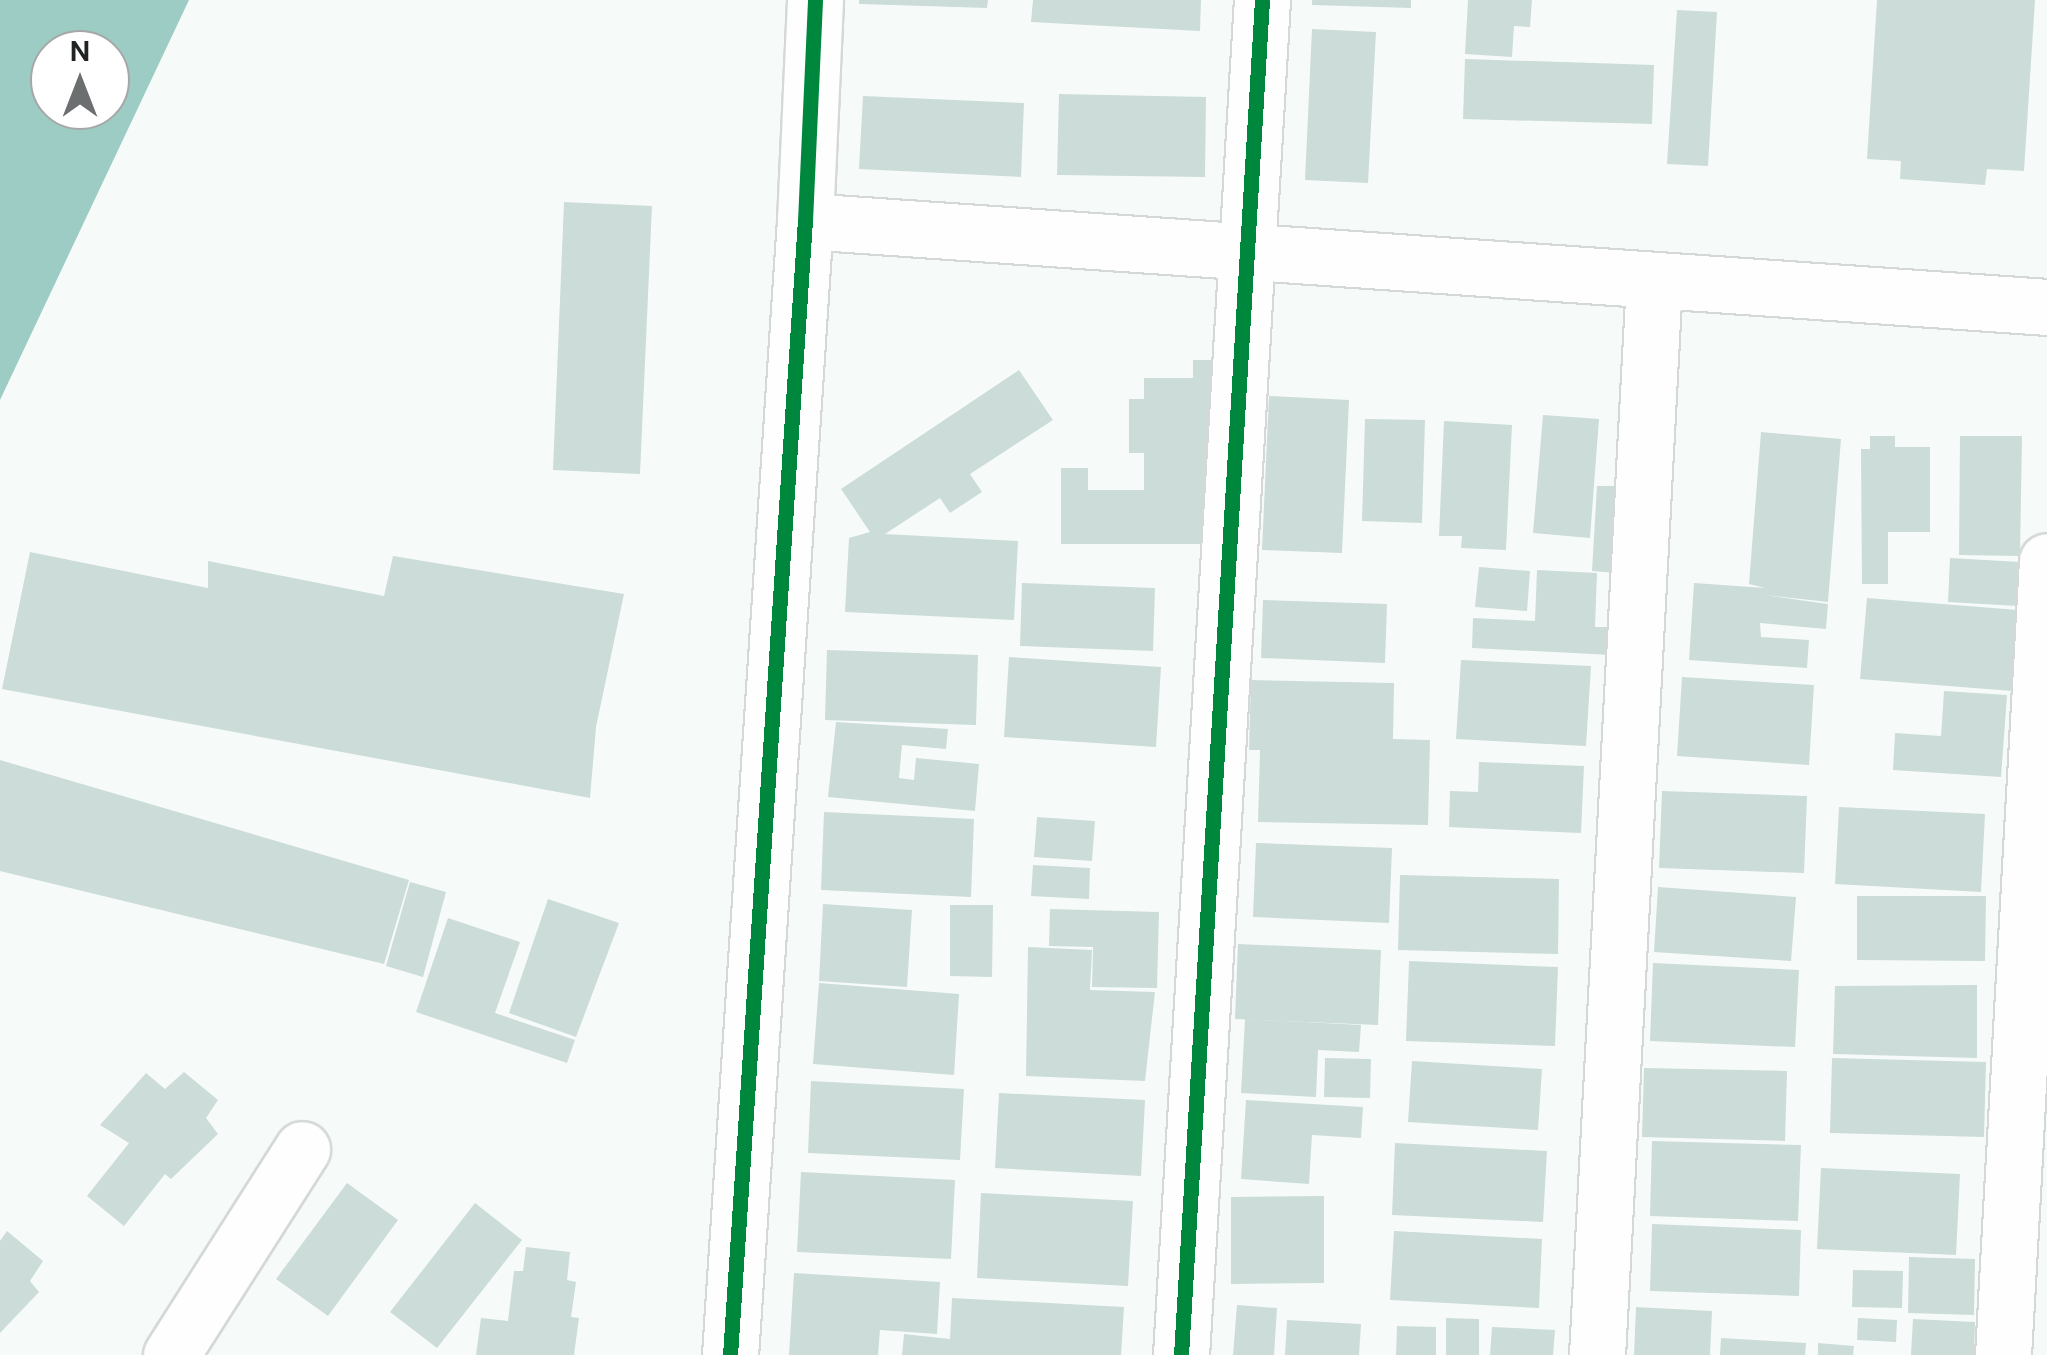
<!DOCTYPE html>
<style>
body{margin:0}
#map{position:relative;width:2047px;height:1355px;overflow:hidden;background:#f6fbfa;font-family:"DM Sans",sans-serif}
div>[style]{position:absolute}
.water>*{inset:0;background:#9cccc3}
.building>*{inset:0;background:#ccdcd8}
.roads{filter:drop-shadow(2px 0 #d4d8d7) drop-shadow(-2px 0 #d4d8d7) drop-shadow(0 2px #d4d8d7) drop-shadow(0 -2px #d4d8d7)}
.minor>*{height:55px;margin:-27.5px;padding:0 27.5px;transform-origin:27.5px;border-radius:27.5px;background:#fefefe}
.cycleway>*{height:15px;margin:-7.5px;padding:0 7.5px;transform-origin:7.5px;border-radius:7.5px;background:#00873e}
span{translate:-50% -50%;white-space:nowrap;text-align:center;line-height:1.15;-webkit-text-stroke:8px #fff;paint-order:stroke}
.north{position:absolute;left:30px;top:30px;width:100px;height:100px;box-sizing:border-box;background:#fff;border:2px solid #a6a7a7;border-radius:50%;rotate:0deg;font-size:28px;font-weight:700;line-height:40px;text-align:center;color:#212424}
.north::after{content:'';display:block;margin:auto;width:35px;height:45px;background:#6c6f6f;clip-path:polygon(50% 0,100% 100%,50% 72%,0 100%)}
</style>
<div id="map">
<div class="water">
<i style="clip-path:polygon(evenodd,0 0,189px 0,0 400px,0 0,50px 50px,110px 50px,110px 110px,50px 110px,50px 50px)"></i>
</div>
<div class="building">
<i style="clip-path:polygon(859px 0,988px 0,987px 8px,859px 4px)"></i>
<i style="clip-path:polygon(1033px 0,1201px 0,1200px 31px,1031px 22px)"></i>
<i style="clip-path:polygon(1312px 0,1411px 0,1411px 8px,1312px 5px)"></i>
<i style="clip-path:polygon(1468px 0,1532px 0,1530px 27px,1514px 26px,1512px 57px,1465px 54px)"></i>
<i style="clip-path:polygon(1877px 0,2035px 0,2024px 171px,1987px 169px,1985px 185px,1900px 179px,1901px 161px,1867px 159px)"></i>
<i style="clip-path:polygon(1677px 10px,1717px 12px,1708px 166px,1667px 164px)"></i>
<i style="clip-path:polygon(1312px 29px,1376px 32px,1368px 183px,1305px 180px)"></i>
<i style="clip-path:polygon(1465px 59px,1654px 65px,1652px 124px,1463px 119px)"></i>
<i style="clip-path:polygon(1059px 94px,1206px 97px,1205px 177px,1057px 175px)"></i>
<i style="clip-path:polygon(863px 96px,1024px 103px,1021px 177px,859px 169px)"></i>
<i style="clip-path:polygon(564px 202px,652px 206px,640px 474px,553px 470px)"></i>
<i style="clip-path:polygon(1193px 360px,1216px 360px,1216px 544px,1061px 544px,1061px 468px,1088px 468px,1088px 490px,1144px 490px,1144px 453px,1129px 453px,1129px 399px,1144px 399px,1144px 378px,1193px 378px)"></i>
<i style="clip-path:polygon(1019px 370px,1053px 420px,970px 474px,982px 492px,950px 513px,940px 498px,885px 534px,1018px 541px,1014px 620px,845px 612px,849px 538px,870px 532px,841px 489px)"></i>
<i style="clip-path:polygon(1269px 396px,1349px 400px,1342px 553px,1262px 550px)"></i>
<i style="clip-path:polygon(1543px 415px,1599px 419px,1590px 538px,1533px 533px)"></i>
<i style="clip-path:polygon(1365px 419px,1425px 420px,1422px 523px,1362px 521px)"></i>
<i style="clip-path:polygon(1444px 421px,1512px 425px,1506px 550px,1461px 548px,1462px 536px,1439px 536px)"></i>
<i style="clip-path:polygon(1761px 432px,1841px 439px,1828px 602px,1763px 595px,1828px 604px,1826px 629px,1760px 623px,1761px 637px,1809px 640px,1807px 668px,1689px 660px,1694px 583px,1765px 588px,1749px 584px)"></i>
<i style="clip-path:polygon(1870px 436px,1895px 436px,1895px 447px,1930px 447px,1930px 532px,1888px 532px,1888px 584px,1862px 584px,1861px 449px,1870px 449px)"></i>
<i style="clip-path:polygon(1960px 436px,2022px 436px,2020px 556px,1959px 555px)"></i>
<i style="clip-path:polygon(1597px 486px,1618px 486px,1617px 573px,1592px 571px)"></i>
<i style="clip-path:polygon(30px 552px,208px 588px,208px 561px,384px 596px,393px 556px,624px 594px,596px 727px,590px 798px,2px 689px)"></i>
<i style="clip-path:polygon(1950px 558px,2020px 562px,2018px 606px,1948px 602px)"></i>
<i style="clip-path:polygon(1479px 567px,1530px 571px,1527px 611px,1475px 607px)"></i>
<i style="clip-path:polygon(1537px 570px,1597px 573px,1595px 627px,1613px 627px,1612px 655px,1472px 648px,1473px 618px,1535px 621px)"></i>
<i style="clip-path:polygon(1022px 583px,1155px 588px,1153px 651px,1020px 646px)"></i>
<i style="clip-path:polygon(1867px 598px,2018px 610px,2012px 691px,1860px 679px)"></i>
<i style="clip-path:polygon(1263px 600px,1387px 604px,1385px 663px,1261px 658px)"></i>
<i style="clip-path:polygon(827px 650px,978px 655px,976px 725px,825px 720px)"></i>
<i style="clip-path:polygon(1009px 657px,1161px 667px,1156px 747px,1004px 737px)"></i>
<i style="clip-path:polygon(1461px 660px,1591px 666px,1586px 746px,1456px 739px)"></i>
<i style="clip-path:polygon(1682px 677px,1814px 685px,1809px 765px,1677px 756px)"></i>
<i style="clip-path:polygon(1251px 680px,1394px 683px,1393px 739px,1430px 740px,1428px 825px,1258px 822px,1260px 750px,1249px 750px)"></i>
<i style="clip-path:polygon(1944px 691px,2007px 695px,2001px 777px,1893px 770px,1895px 733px,1941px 736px)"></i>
<i style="clip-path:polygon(836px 722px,948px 729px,946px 749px,902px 745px,899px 778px,914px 780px,916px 758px,979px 764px,975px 811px,828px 797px)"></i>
<i style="clip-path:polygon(0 760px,409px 880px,384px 964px,0 871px)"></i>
<i style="clip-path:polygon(1479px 762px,1584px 766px,1581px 833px,1449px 827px,1450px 791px,1478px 792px)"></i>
<i style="clip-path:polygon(1662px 791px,1807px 796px,1804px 873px,1659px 868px)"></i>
<i style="clip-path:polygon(1839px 807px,1985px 814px,1981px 892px,1835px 884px)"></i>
<i style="clip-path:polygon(824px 812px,974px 819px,971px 897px,821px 890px)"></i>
<i style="clip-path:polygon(1037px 817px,1095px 821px,1092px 861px,1034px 857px)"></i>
<i style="clip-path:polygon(1256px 843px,1392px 848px,1389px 923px,1253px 917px)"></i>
<i style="clip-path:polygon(1033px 865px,1090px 868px,1089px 899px,1031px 896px)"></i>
<i style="clip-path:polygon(1400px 875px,1559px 879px,1558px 954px,1398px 950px)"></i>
<i style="clip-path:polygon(410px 882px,446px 892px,423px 977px,386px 966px)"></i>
<i style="clip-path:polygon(1658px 887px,1796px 897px,1791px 961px,1654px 952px)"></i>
<i style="clip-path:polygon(1857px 896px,1986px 896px,1985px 961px,1857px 960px)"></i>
<i style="clip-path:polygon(548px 899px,619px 923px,576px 1037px,509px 1013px)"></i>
<i style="clip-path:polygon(823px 904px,912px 910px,907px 987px,819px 981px)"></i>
<i style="clip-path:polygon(950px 905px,993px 905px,992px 977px,950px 976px)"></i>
<i style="clip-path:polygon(1050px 909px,1159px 912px,1157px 988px,1092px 987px,1093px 947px,1049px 946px)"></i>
<i style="clip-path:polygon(448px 918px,520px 942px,495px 1013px,575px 1040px,567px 1063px,416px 1012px)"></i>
<i style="clip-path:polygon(1238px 944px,1381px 950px,1378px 1025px,1235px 1019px)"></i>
<i style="clip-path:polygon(1028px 947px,1092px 950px,1090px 990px,1155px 992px,1145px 1081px,1026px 1076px)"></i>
<i style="clip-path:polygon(1409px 961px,1558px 967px,1555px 1046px,1406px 1041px)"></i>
<i style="clip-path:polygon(1653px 963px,1799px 970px,1795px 1047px,1650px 1041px)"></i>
<i style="clip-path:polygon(819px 983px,959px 994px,954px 1075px,813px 1064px)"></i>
<i style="clip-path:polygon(1977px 985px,1977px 1058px,1833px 1054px,1835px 986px)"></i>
<i style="clip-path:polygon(1245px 1019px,1361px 1025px,1359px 1052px,1318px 1050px,1316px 1097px,1241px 1093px)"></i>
<i style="clip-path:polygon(1325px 1058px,1371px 1059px,1370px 1098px,1324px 1097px)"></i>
<i style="clip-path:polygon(1832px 1058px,1986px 1062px,1984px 1137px,1830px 1133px)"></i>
<i style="clip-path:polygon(1412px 1061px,1542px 1069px,1538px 1130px,1408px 1122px)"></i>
<i style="clip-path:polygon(1644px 1068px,1787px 1071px,1785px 1141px,1642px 1137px)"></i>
<i style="clip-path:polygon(184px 1072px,218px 1100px,206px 1118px,218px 1134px,171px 1179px,165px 1174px,124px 1226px,87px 1196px,129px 1143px,100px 1125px,146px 1073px,165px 1089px)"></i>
<i style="clip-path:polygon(811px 1081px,964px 1089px,960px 1160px,808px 1153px)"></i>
<i style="clip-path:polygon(999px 1093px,1145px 1100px,1141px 1176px,995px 1168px)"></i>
<i style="clip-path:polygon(1246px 1100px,1363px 1107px,1361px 1138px,1312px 1135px,1309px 1184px,1241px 1179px)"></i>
<i style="clip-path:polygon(1652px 1141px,1801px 1145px,1798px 1221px,1650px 1216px)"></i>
<i style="clip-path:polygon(1395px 1143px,1547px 1151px,1543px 1222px,1392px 1215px)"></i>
<i style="clip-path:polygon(1821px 1168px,1960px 1174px,1956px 1255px,1817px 1249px)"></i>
<i style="clip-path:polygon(801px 1172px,955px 1180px,951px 1259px,797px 1252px)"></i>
<i style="clip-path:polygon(347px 1183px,398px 1220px,328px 1316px,276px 1279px)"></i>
<i style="clip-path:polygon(981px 1193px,1133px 1201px,1128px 1286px,977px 1278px)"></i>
<i style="clip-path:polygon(1324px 1196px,1324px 1283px,1231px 1284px,1231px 1197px)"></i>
<i style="clip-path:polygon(475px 1203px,522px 1240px,437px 1348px,390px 1312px)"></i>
<i style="clip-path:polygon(1652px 1224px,1801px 1230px,1799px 1296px,1650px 1291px)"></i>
<i style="clip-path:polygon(7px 1231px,43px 1261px,30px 1281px,39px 1292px,0 1333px,0 1241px)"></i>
<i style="clip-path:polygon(1394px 1231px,1542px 1239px,1539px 1308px,1390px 1300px)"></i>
<i style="clip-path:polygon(526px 1247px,570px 1252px,567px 1280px,576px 1282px,571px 1317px,579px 1318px,574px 1355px,476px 1355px,481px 1318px,508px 1321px,514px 1271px,523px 1271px)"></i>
<i style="clip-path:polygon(1909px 1257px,1975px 1259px,1974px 1315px,1908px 1313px)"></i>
<i style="clip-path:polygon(1853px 1270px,1903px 1271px,1902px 1308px,1852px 1307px)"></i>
<i style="clip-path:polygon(794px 1273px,940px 1282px,937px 1334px,880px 1330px,878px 1355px,789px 1355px)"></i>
<i style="clip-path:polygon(952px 1298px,1124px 1307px,1121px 1355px,902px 1355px,904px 1334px,950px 1339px)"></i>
<i style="clip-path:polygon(1237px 1305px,1277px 1308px,1274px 1355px,1233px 1355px)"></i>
<i style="clip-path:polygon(1636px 1307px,1712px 1311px,1710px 1355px,1634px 1355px)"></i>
<i style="clip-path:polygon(1446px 1318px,1479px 1319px,1479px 1355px,1446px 1355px)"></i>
<i style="clip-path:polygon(1858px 1318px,1897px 1320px,1896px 1342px,1857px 1340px)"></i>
<i style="clip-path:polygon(1913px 1319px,1975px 1322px,1974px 1355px,1911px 1355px)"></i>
<i style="clip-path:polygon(1287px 1320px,1361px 1324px,1359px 1355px,1285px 1355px)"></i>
<i style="clip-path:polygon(1397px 1326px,1436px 1327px,1436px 1355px,1396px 1355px)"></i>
<i style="clip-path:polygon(1492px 1327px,1555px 1330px,1553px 1355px,1490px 1355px)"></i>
<i style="clip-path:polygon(1721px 1338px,1806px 1343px,1805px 1355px,1720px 1355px)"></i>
<i style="clip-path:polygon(1818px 1343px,1854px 1346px,1853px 1355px,1818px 1355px)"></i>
</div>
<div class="roads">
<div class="minor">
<i style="left:805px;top:221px;width:1245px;rotate:3.96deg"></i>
<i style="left:171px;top:1355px;width:244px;rotate:-57.5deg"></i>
<i style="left:730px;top:1355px;width:1136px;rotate:-86.22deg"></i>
<i style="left:805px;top:221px;width:221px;rotate:-87.4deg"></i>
<i style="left:1181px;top:1355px;width:1357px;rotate:-86.58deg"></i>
<i style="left:1597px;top:1355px;width:1076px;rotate:-86.96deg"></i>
<i style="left:2003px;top:1355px;width:795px;rotate:-86.83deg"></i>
</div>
</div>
<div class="cycleway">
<i style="left:730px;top:1355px;width:1136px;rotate:-86.22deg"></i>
<i style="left:805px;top:221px;width:221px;rotate:-87.4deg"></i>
<i style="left:1181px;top:1355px;width:1357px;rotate:-86.58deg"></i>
</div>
<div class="north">N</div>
</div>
